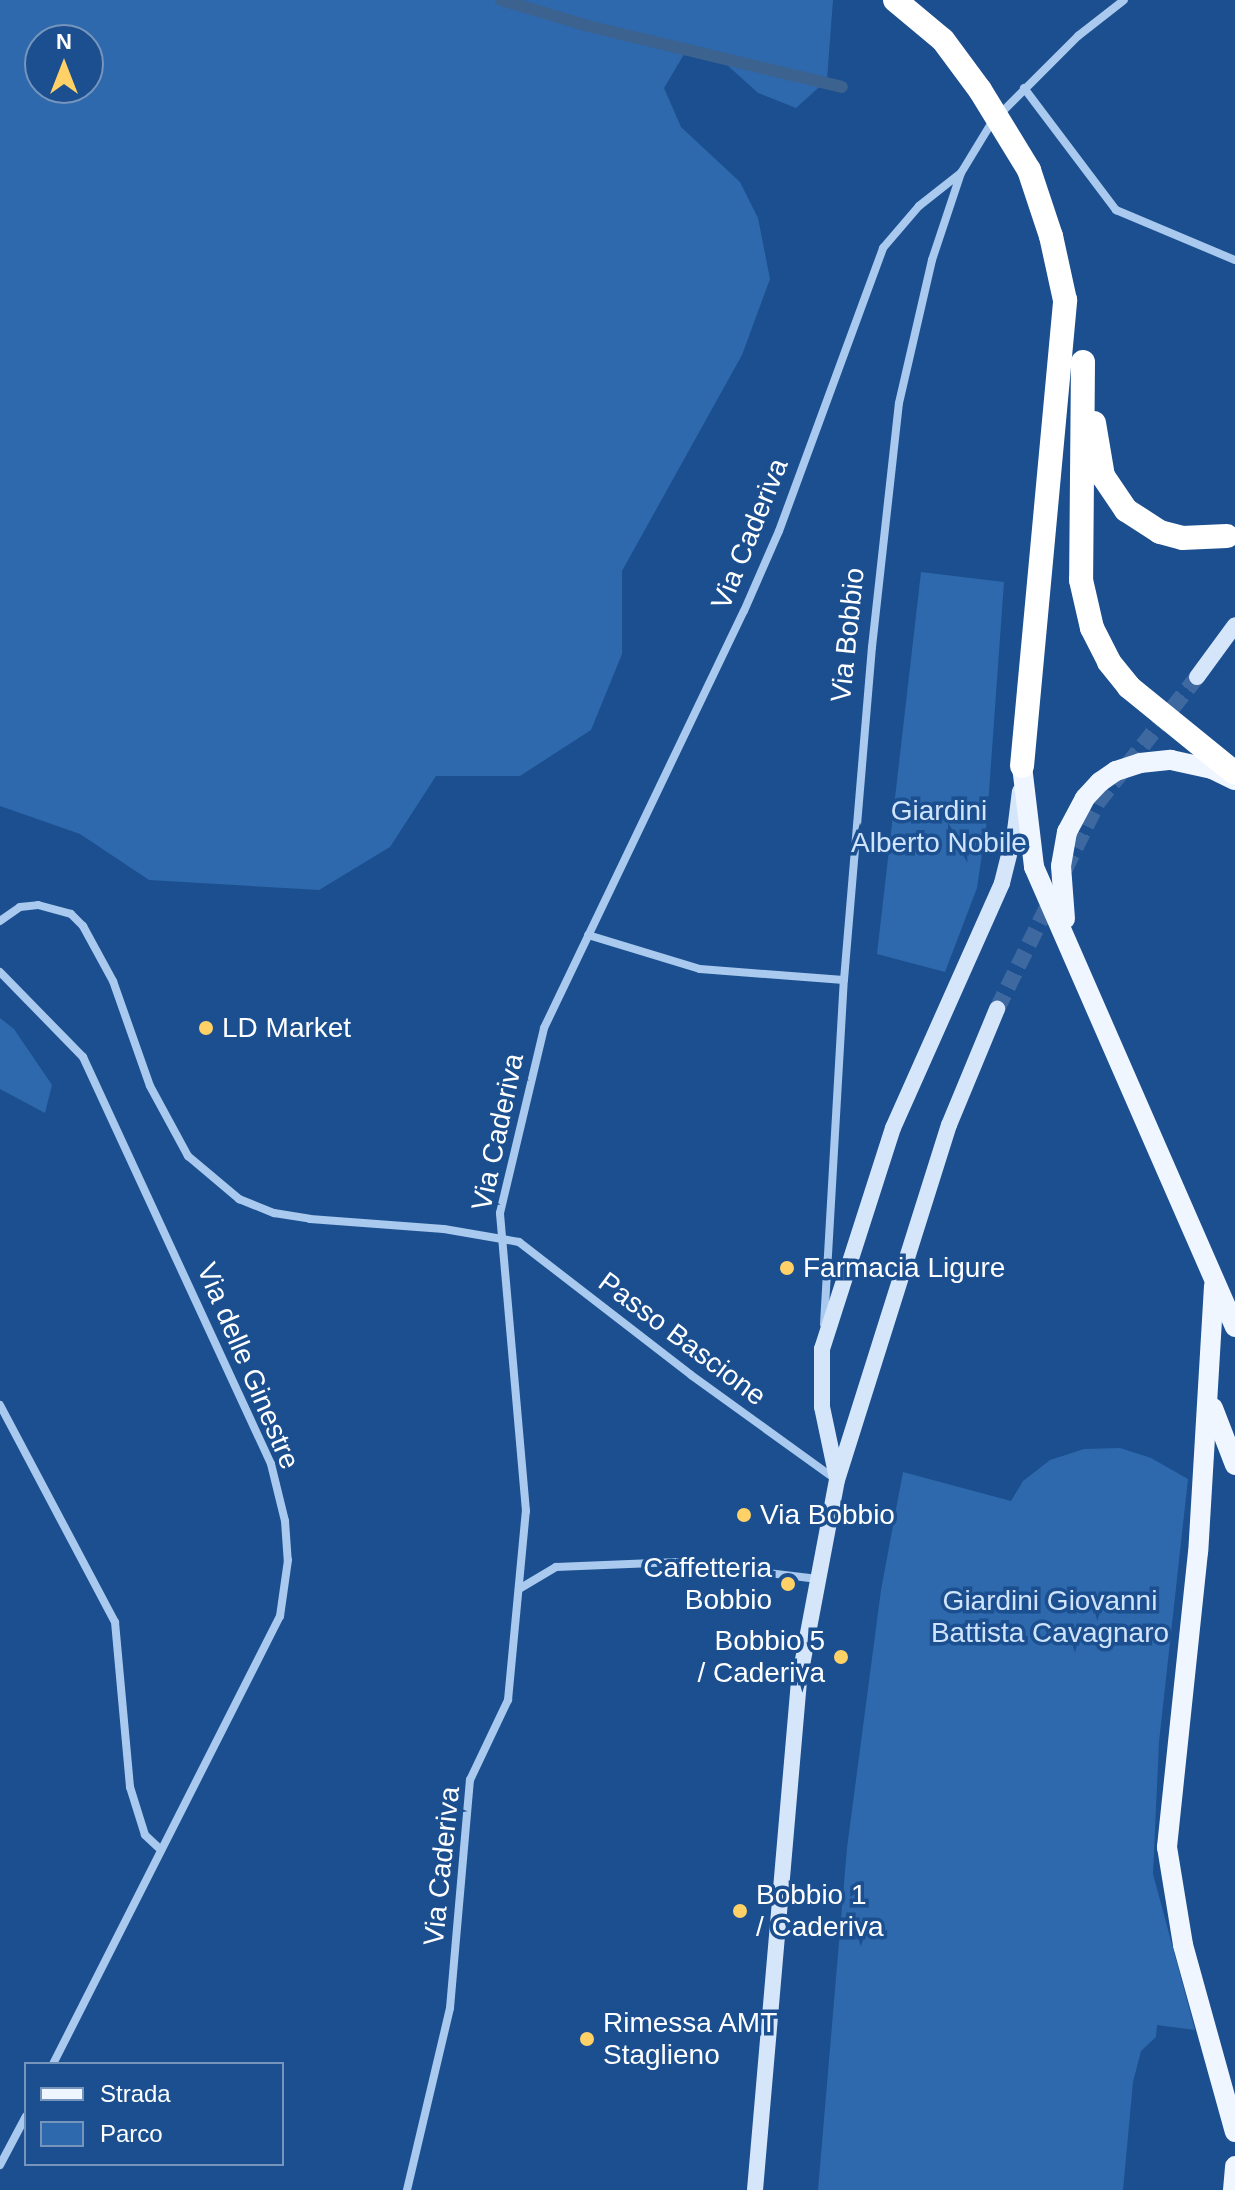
<!DOCTYPE html>
<style>
body{margin:0}
#map{position:relative;width:1235px;height:2190px;overflow:hidden;background:#1b4f8f;font-family:Helvetica,sans-serif}
div>[style]{position:absolute}
.green>*{inset:0;background:#2e69ad}
.stream>*{height:12px;margin:-6px;padding:0 6px;transform-origin:6px;border-radius:6px;background:#3c6290}
.secondary-tunnel>*{height:16px;margin-top:-8px;transform-origin:0;background:repeating-linear-gradient(90deg,#3d69a0 0 16px,transparent 0 24px)}
.minor>*{height:8px;margin:-4px;padding:0 4px;transform-origin:4px;border-radius:4px;background:#a9c9ee}
.secondary>*{height:16px;margin:-8px;padding:0 8px;transform-origin:8px;border-radius:8px;background:#d6e6fa}
.primary>*{height:20px;margin:-10px;padding:0 10px;transform-origin:10px;border-radius:10px;background:#f0f6ff}
.motorway>*{height:24px;margin:-12px;padding:0 12px;transform-origin:12px;border-radius:12px;background:#fff}
.motorway-bridge>*{height:24px;margin:-12px;padding:0 12px;transform-origin:12px;border-radius:12px;background:#fff}
.dots>*{width:22px;height:22px;translate:-50% -50%;box-sizing:border-box;border:4px solid #1b4f8f;border-radius:50%}
span{translate:-50% -50%;white-space:nowrap;text-align:center;line-height:1.15;-webkit-text-stroke:7px #1b4f8f;paint-order:stroke}
.street-label{font-size:28px;color:#fff}
.park-label{font-size:28px;color:#cfe3fa}
.poi-label{font-size:28px;color:#fff}
.left{translate:0 -50%;text-align:left}
.right{translate:-100% -50%;text-align:right}
.legend{position:absolute;left:24px;top:2062px;width:260px;height:104px;box-sizing:border-box;background:#1b4f8f;border:2px solid #7695bc;margin:0;padding:10px 14px;list-style:none;font-size:24px;color:#fff}
.legend li{display:flex;align-items:center;gap:16px;height:40px}
.legend b{width:40px;border:2px solid #7695bc}
.north{position:absolute;left:24px;top:24px;width:80px;height:80px;box-sizing:border-box;background:#1b4f8f;border:2px solid #7695bc;border-radius:50%;rotate:0deg;font-size:22px;font-weight:700;line-height:32px;text-align:center;color:#fff}
.north::after{content:'';display:block;margin:auto;width:28px;height:36px;background:#ffd166;clip-path:polygon(50% 0,100% 100%,50% 72%,0 100%)}
</style>
<div id="map">
<div class="green">
<i style="clip-path:polygon(evenodd,0 0,833px 0,827px 80px,796px 108px,758px 93px,726px 64px,686px 51px,664px 88px,681px 127px,740px 182px,758px 218px,770px 279px,742px 355px,622px 571px,622px 654px,591px 730px,520px 776px,436px 776px,390px 847px,319px 890px,149px 880px,80px 834px,0 806px,0 0,40px 40px,88px 40px,88px 88px,40px 88px,40px 40px)"></i>
<i style="clip-path:polygon(921px 572px,1004px 582px,987px 820px,977px 888px,945px 972px,877px 954px)"></i>
<i style="clip-path:polygon(0 1018px,14px 1029px,52px 1085px,45px 1113px,0 1089px)"></i>
<i style="clip-path:polygon(1120px 1448px,1151px 1458px,1188px 1479px,1159px 1742px,1153px 1874px,1195px 2030px,1157px 2025px,1156px 2037px,1141px 2051px,1133px 2082px,1123px 2190px,818px 2190px,847px 1848px,881px 1590px,903px 1472px,1011px 1501px,1023px 1481px,1050px 1460px,1084px 1449px)"></i>
</div>
<div class="stream">
<i style="left:501px;top:0;width:91px;rotate:16.6deg"></i>
<i style="left:588px;top:26px;width:261px;rotate:13.5deg"></i>
</div>
<div class="secondary-tunnel">
<i style="left:1065px;top:869px;width:75px;rotate:-63.8deg"></i>
<i style="left:1098px;top:802px;width:159px;rotate:-51.6deg"></i>
<i style="left:997px;top:1009px;width:125px;rotate:-63.8deg"></i>
</div>
<div class="minor">
<i style="left:1024px;top:88px;width:153px;rotate:53deg"></i>
<i style="left:1116px;top:210px;width:129px;rotate:22.8deg"></i>
<i style="left:0;top:921px;width:24px;rotate:-35deg"></i>
<i style="left:20px;top:907px;width:18px;rotate:-6deg"></i>
<i style="left:38px;top:905px;width:34px;rotate:15deg"></i>
<i style="left:71px;top:914px;width:17px;rotate:45deg"></i>
<i style="left:83px;top:926px;width:63px;rotate:61.4deg"></i>
<i style="left:113px;top:981px;width:111px;rotate:70.6deg"></i>
<i style="left:150px;top:1086px;width:80px;rotate:61.5deg"></i>
<i style="left:188px;top:1156px;width:67px;rotate:40.1deg"></i>
<i style="left:239px;top:1199px;width:38px;rotate:22deg"></i>
<i style="left:274px;top:1213px;width:36px;rotate:9deg"></i>
<i style="left:310px;top:1219px;width:134px;rotate:4.3deg"></i>
<i style="left:444px;top:1229px;width:76px;rotate:9.8deg"></i>
<i style="left:519px;top:1242px;width:217px;rotate:37.7deg"></i>
<i style="left:691px;top:1375px;width:178px;rotate:35.8deg"></i>
<i style="left:588px;top:935px;width:117px;rotate:16.9deg"></i>
<i style="left:700px;top:969px;width:144px;rotate:4.4deg"></i>
<i style="left:0;top:972px;width:119px;rotate:45.7deg"></i>
<i style="left:83px;top:1057px;width:448px;rotate:65.2deg"></i>
<i style="left:271px;top:1464px;width:59px;rotate:76.2deg"></i>
<i style="left:285px;top:1521px;width:39px;rotate:86deg"></i>
<i style="left:288px;top:1560px;width:57px;rotate:98.1deg"></i>
<i style="left:280px;top:1616px;width:502px;rotate:116.87deg"></i>
<i style="left:824px;top:1324px;width:345px;rotate:-86.7deg"></i>
<i style="left:844px;top:980px;width:334px;rotate:-85.2deg"></i>
<i style="left:872px;top:647px;width:245px;rotate:-83.7deg"></i>
<i style="left:899px;top:403px;width:147px;rotate:-77deg"></i>
<i style="left:932px;top:260px;width:92px;rotate:-71.6deg"></i>
<i style="left:961px;top:173px;width:60px;rotate:-58.7deg"></i>
<i style="left:992px;top:122px;width:122px;rotate:-45deg"></i>
<i style="left:1078px;top:36px;width:58px;rotate:-38deg"></i>
<i style="left:0;top:1405px;width:246px;rotate:62.1deg"></i>
<i style="left:115px;top:1622px;width:166px;rotate:84.8deg"></i>
<i style="left:130px;top:1787px;width:50px;rotate:72.6deg"></i>
<i style="left:145px;top:1835px;width:22px;rotate:43deg"></i>
<i style="left:519px;top:1589px;width:43px;rotate:-30.7deg"></i>
<i style="left:556px;top:1567px;width:122px;rotate:-2.3deg"></i>
<i style="left:678px;top:1562px;width:141px;rotate:6.9deg"></i>
<i style="left:0;top:2165px;width:55px;rotate:-62deg"></i>
<i style="left:407px;top:2190px;width:187px;rotate:-76.7deg"></i>
<i style="left:450px;top:2008px;width:229px;rotate:-85deg"></i>
<i style="left:470px;top:1780px;width:89px;rotate:-64.6deg"></i>
<i style="left:508px;top:1700px;width:190px;rotate:-84.6deg"></i>
<i style="left:526px;top:1511px;width:299px;rotate:-95deg"></i>
<i style="left:500px;top:1213px;width:190px;rotate:-76.6deg"></i>
<i style="left:544px;top:1028px;width:462px;rotate:-64.4deg"></i>
<i style="left:744px;top:611px;width:87px;rotate:-66.4deg"></i>
<i style="left:779px;top:531px;width:302px;rotate:-69.8deg"></i>
<i style="left:883px;top:248px;width:55px;rotate:-49.4deg"></i>
<i style="left:919px;top:206px;width:53px;rotate:-38.2deg"></i>
</div>
<div class="secondary">
<i style="left:1197px;top:677px;width:64px;rotate:-53.8deg"></i>
<i style="left:837px;top:1478px;width:73px;rotate:-101.9deg"></i>
<i style="left:822px;top:1407px;width:58px;rotate:-90deg"></i>
<i style="left:822px;top:1349px;width:232px;rotate:-72.2deg"></i>
<i style="left:893px;top:1128px;width:268px;rotate:-66deg"></i>
<i style="left:1002px;top:883px;width:54px;rotate:-76deg"></i>
<i style="left:1015px;top:831px;width:40px;rotate:-82.9deg"></i>
<i style="left:755px;top:2190px;width:511px;rotate:-85.06deg"></i>
<i style="left:799px;top:1681px;width:205px;rotate:-79.3deg"></i>
<i style="left:837px;top:1480px;width:372px;rotate:-72.5deg"></i>
<i style="left:949px;top:1125px;width:126px;rotate:-67.5deg"></i>
</div>
<div class="primary">
<i style="left:1022px;top:766px;width:102px;rotate:83.2deg"></i>
<i style="left:1034px;top:867px;width:502px;rotate:66.4deg"></i>
<i style="left:1065px;top:919px;width:53px;rotate:-94.3deg"></i>
<i style="left:1061px;top:866px;width:35px;rotate:-80deg"></i>
<i style="left:1067px;top:832px;width:38px;rotate:-62deg"></i>
<i style="left:1085px;top:798px;width:22px;rotate:-47deg"></i>
<i style="left:1100px;top:782px;width:19px;rotate:-35deg"></i>
<i style="left:1116px;top:771px;width:25px;rotate:-18deg"></i>
<i style="left:1140px;top:763px;width:31px;rotate:-6deg"></i>
<i style="left:1171px;top:760px;width:42px;rotate:12.4deg"></i>
<i style="left:1212px;top:769px;width:25px;rotate:26deg"></i>
<i style="left:1214px;top:1286px;width:266px;rotate:93.4deg"></i>
<i style="left:1198px;top:1552px;width:297px;rotate:96deg"></i>
<i style="left:1167px;top:1847px;width:99px;rotate:80.7deg"></i>
<i style="left:1183px;top:1945px;width:194px;rotate:74.5deg"></i>
<i style="left:1213px;top:1408px;width:61px;rotate:68.9deg"></i>
<i style="left:1233px;top:2190px;width:24px;rotate:-85deg"></i>
</div>
<div class="motorway">
<i style="left:895px;top:0;width:62px;rotate:39.8deg"></i>
<i style="left:1083px;top:362px;width:218px;rotate:90.5deg"></i>
<i style="left:1081px;top:580px;width:49px;rotate:77.1deg"></i>
<i style="left:1092px;top:628px;width:38px;rotate:63deg"></i>
<i style="left:1109px;top:662px;width:32px;rotate:51deg"></i>
<i style="left:1129px;top:687px;width:136px;rotate:39.1deg"></i>
<i style="left:1094px;top:423px;width:54px;rotate:80.4deg"></i>
<i style="left:1103px;top:476px;width:41px;rotate:55.9deg"></i>
<i style="left:1126px;top:510px;width:40px;rotate:32.9deg"></i>
<i style="left:1160px;top:532px;width:23px;rotate:15deg"></i>
<i style="left:1182px;top:538px;width:45px;rotate:-2.5deg"></i>
<i style="left:1022px;top:766px;width:468px;rotate:-84.7deg"></i>
</div>
<div class="motorway-bridge">
<i style="left:943px;top:40px;width:62px;rotate:53.5deg"></i>
<i style="left:980px;top:90px;width:94px;rotate:58.5deg"></i>
<i style="left:1029px;top:170px;width:70px;rotate:71.6deg"></i>
<i style="left:1051px;top:236px;width:66px;rotate:77.7deg"></i>
</div>
<div class="dots">
<i style="left:206px;top:1028px;background:#ffd166"></i>
<i style="left:787px;top:1268px;background:#ffd166"></i>
<i style="left:744px;top:1515px;background:#ffd166"></i>
<i style="left:788px;top:1584px;background:#ffd166"></i>
<i style="left:841px;top:1657px;background:#ffd166"></i>
<i style="left:740px;top:1911px;background:#ffd166"></i>
<i style="left:587px;top:2039px;background:#ffd166"></i>
</div>
<div class="street-label">
<span style="left:750px;top:534px;rotate:-68deg">Via Caderiva</span>
<span style="left:848px;top:635px;rotate:-84deg">Via Bobbio</span>
<span style="left:498px;top:1132px;rotate:-78deg">Via Caderiva</span>
<span style="left:682px;top:1339px;rotate:37deg">Passo Bascione</span>
<span style="left:248px;top:1366px;rotate:67deg">Via delle Ginestre</span>
<span style="left:442px;top:1866px;rotate:-84deg">Via Caderiva</span>
</div>
<div class="park-label">
<span style="left:939px;top:827px">Giardini<br>Alberto Nobile</span>
<span style="left:1050px;top:1617px">Giardini Giovanni<br>Battista Cavagnaro</span>
</div>
<div class="poi-label">
<span class="left" style="left:222px;top:1028px">LD Market</span>
<span class="left" style="left:803px;top:1268px">Farmacia Ligure</span>
<span class="left" style="left:760px;top:1515px">Via Bobbio</span>
<span class="right" style="left:772px;top:1584px">Caffetteria<br>Bobbio</span>
<span class="right" style="left:825px;top:1657px">Bobbio 5<br>/ Caderiva</span>
<span class="left" style="left:756px;top:1911px">Bobbio 1<br>/ Caderiva</span>
<span class="left" style="left:603px;top:2039px">Rimessa AMT<br>Staglieno</span>
</div>
<ul class="legend">
<li><b style="height:10px;background:#f0f6ff"></b>Strada</li>
<li><b style="height:22px;background:#2e69ad"></b>Parco</li>
</ul>
<div class="north">N</div>
</div>
